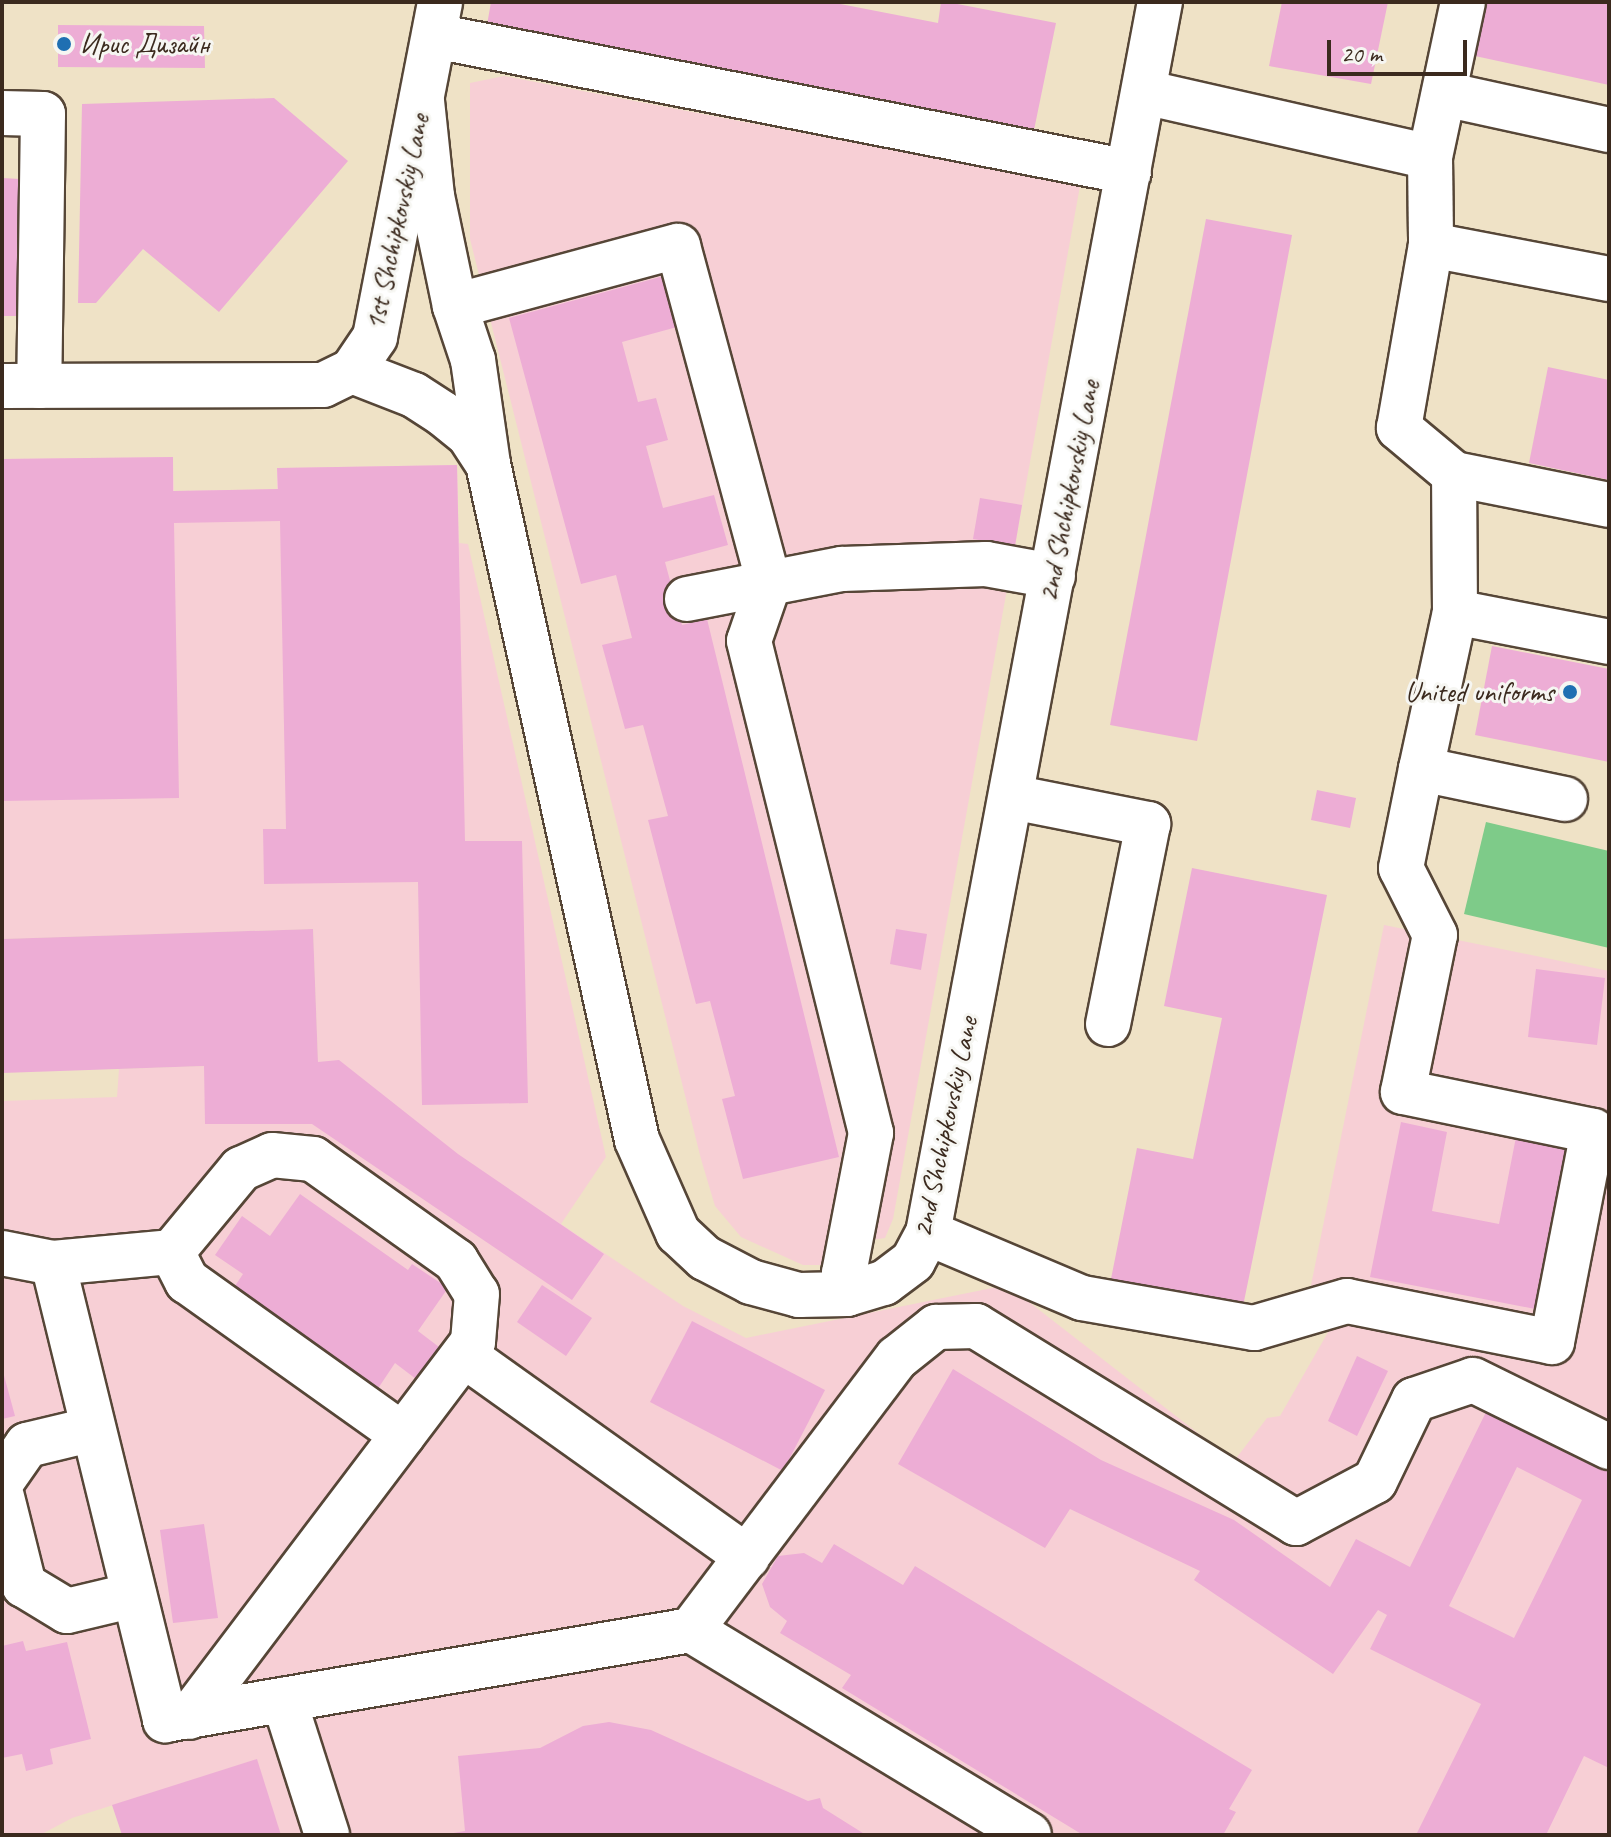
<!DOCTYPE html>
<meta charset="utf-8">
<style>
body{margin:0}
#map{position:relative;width:1611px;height:1837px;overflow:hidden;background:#efe2c6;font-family:Caveat,sans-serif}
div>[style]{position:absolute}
.built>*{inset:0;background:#f7cfd5}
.green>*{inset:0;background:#7ecb89}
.building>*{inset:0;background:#edadd5}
.roads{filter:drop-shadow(2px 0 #564637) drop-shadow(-2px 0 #564637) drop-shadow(0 2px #564637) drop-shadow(0 -2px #564637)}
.minor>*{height:44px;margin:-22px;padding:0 22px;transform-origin:22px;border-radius:22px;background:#fff}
.dots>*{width:22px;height:22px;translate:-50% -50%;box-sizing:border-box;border:4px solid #f6f6f2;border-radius:50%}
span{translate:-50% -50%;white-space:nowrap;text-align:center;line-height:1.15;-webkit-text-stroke:6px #f6f6f2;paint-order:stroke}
.poi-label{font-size:28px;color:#3b2a1e}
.left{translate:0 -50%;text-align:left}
.right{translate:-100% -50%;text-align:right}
.street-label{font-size:28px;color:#3b2a1e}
.frame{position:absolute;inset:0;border:4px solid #3b2a1e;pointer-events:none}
.scale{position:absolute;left:1327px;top:40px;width:140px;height:36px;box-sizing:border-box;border:4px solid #3b2a1e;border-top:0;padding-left:10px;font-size:24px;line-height:28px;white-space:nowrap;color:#3b2a1e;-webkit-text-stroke:6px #f6f6f2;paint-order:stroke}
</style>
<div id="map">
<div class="built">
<i style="clip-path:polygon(504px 76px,1080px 186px,893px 1219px,885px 1238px,851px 1243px,829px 1265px,803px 1265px,741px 1237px,715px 1206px,701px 1159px,470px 239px,470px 83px)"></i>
<i style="clip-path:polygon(173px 457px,174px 491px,277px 489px,277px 468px,457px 465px,459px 543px,468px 544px,606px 1157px,561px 1224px,683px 1306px,746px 1338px,1007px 1285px,1234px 1461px,1267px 1418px,1280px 1416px,1331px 1327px,1309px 1295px,1384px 925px,1609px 971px,1609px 1835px,281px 1835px,256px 1760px,72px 1818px,40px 1835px,2px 1835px,2px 1101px,117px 1097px,119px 1069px,318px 1062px,313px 929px,2px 939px,2px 459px)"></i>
</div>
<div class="green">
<i style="clip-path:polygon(1486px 822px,1609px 851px,1609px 948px,1464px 914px)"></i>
</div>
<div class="building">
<i style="clip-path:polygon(491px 2px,830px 2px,938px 23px,941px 2px,947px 2px,1056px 23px,1034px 130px,487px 25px)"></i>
<i style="clip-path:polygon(1282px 2px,1388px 2px,1371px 84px,1269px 66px)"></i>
<i style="clip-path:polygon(1486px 2px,1609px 2px,1609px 85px,1475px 56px)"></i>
<i style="clip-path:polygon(58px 25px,204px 26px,205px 68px,58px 67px)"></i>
<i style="clip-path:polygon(274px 98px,348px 161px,219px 312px,143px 249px,96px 303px,78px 303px,82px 104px)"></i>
<i style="clip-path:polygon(2px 178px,20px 179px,19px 225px,30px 226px,17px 316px,2px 316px)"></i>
<i style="clip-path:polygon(1206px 219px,1292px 235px,1197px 741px,1110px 725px)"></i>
<i style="clip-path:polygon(664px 276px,677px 327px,622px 342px,638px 402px,656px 398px,668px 440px,646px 446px,663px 508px,714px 495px,728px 545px,665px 562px,682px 625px,707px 619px,839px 1157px,743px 1179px,722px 1099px,735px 1096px,710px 1001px,696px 1004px,648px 820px,668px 816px,643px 725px,625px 729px,602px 645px,632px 638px,616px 575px,581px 584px,509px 318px)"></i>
<i style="clip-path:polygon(1548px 367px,1609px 380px,1609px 480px,1529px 463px)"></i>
<i style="clip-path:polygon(173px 457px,173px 491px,278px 489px,277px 468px,457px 465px,465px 841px,522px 841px,528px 1103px,422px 1105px,418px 882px,264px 884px,263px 829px,286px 829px,280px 521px,174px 523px,179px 798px,2px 801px,2px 459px)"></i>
<i style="clip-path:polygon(980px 498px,1022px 505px,1015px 546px,973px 539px)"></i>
<i style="clip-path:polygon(1492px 646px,1609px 669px,1609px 762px,1475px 735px)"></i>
<i style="clip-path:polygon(1317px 790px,1356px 798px,1350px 828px,1311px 820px)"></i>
<i style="clip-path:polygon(1192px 868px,1327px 895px,1241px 1316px,1109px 1289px,1137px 1148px,1193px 1159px,1222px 1018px,1164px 1006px)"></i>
<i style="clip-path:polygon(313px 929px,318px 1062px,339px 1060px,458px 1154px,604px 1254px,572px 1300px,312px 1124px,205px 1124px,204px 1066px,2px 1073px,2px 939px)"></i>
<i style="clip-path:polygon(896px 929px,927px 934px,921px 970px,890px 964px)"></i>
<i style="clip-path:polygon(1536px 969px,1605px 978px,1597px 1045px,1528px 1037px)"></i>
<i style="clip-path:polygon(1401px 1122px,1447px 1132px,1432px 1211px,1499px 1224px,1516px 1137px,1566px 1147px,1535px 1309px,1370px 1277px)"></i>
<i style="clip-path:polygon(300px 1194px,408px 1270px,412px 1264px,448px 1288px,418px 1331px,439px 1347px,416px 1379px,395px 1363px,373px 1396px,229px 1295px,243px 1274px,215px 1255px,242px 1216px,270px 1236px)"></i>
<i style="clip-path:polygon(542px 1285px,592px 1318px,566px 1356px,517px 1322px)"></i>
<i style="clip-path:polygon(692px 1321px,825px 1390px,783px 1471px,650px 1402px)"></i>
<i style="clip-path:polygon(1357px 1356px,1388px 1371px,1357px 1436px,1328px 1421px)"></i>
<i style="clip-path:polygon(2px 1368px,15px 1416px,2px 1419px)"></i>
<i style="clip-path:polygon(evenodd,953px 1369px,1101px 1460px,1234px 1520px,1330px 1587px,1356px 1539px,1410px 1567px,1487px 1410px,1609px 1470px,1609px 1768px,1584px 1756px,1546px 1835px,1416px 1835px,1481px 1704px,1370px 1649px,1387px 1615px,1378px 1610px,1333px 1674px,1194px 1580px,1200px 1571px,1070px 1509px,1045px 1548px,898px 1464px,953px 1369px,1517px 1467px,1582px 1500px,1514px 1638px,1449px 1606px,1517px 1467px)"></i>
<i style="clip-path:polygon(204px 1524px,218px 1618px,173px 1623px,160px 1530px)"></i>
<i style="clip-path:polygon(834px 1544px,903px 1585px,915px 1566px,1252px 1770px,1229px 1809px,1236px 1812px,1223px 1835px,1083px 1835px,842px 1688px,851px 1675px,780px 1633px,787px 1621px,770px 1607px,762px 1584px,778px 1556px,804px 1553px,822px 1563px)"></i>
<i style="clip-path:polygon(23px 1641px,26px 1651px,67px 1642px,91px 1739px,50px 1749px,53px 1764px,26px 1771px,22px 1754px,2px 1758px,2px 1646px)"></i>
<i style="clip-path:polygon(609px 1722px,651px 1730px,808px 1801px,820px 1798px,823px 1808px,866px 1835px,442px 1835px,465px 1831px,458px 1756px,540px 1748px,583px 1726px)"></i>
<i style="clip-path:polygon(257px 1759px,281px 1835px,122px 1835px,112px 1805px)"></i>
</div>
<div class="roads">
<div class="minor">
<i style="left:435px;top:36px;width:707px;rotate:11.09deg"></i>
<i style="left:1144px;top:92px;width:293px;rotate:12.8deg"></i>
<i style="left:1430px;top:157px;width:88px;rotate:89.3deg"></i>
<i style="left:1444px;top:94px;width:169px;rotate:12.3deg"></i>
<i style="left:422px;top:101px;width:96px;rotate:84deg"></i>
<i style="left:432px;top:196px;width:112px;rotate:78.2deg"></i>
<i style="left:455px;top:306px;width:57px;rotate:71.6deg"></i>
<i style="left:473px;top:360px;width:105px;rotate:81.8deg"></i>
<i style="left:488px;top:464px;width:692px;rotate:77.57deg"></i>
<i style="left:637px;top:1140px;width:102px;rotate:66.2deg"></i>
<i style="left:678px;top:1233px;width:37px;rotate:43deg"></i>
<i style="left:705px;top:1258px;width:52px;rotate:27.6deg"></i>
<i style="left:751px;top:1282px;width:50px;rotate:15.2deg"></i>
<i style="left:799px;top:1295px;width:48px;rotate:-1.2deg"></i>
<i style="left:847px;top:1294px;width:39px;rotate:-17deg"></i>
<i style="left:884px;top:1283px;width:36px;rotate:-37deg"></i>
<i style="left:913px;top:1261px;width:32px;rotate:-62deg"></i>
<i style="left:928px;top:1233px;width:1253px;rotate:-79.33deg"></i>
<i style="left:2px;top:113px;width:41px;rotate:1.4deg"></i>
<i style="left:43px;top:114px;width:272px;rotate:90.8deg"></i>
<i style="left:1430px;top:157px;width:158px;rotate:-78deg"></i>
<i style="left:455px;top:306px;width:231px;rotate:-15.1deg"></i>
<i style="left:678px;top:246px;width:349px;rotate:74.9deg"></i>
<i style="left:769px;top:583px;width:61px;rotate:109deg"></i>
<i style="left:749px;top:641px;width:507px;rotate:76.07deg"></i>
<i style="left:871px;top:1133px;width:143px;rotate:100.9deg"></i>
<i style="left:844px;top:1273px;width:21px;rotate:82deg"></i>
<i style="left:352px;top:371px;width:66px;rotate:21.2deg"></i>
<i style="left:414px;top:395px;width:35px;rotate:33deg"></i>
<i style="left:443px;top:414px;width:33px;rotate:39deg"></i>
<i style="left:469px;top:435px;width:35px;rotate:57deg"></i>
<i style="left:2px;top:386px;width:321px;rotate:-0.2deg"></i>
<i style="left:323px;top:385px;width:32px;rotate:-26deg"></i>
<i style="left:352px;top:371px;width:41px;rotate:-55.9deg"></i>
<i style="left:375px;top:337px;width:341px;rotate:-79deg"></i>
<i style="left:1454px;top:474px;width:158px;rotate:11.3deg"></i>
<i style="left:687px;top:599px;width:158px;rotate:-11deg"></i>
<i style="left:842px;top:569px;width:144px;rotate:-2deg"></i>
<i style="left:986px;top:564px;width:68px;rotate:10.2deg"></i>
<i style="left:1455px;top:612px;width:157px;rotate:11deg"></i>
<i style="left:1012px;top:797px;width:139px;rotate:11.2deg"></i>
<i style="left:1148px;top:824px;width:204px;rotate:101.3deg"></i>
<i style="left:1565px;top:799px;width:147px;rotate:-168.2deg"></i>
<i style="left:1421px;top:769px;width:161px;rotate:-77.8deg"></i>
<i style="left:1455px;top:612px;width:138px;rotate:-90.4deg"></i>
<i style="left:1454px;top:474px;width:72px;rotate:-140.1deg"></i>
<i style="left:1399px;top:428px;width:186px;rotate:-80.1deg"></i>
<i style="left:1431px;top:245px;width:181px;rotate:10.8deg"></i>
<i style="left:928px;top:1233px;width:167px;rotate:22.9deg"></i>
<i style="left:1082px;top:1298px;width:175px;rotate:9.9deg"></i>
<i style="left:1254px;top:1328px;width:97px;rotate:-16.2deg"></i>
<i style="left:1347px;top:1301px;width:209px;rotate:11.3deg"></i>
<i style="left:1552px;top:1342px;width:215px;rotate:-79deg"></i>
<i style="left:1593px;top:1131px;width:194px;rotate:-168.4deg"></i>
<i style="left:1403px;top:1092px;width:160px;rotate:-78.5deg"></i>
<i style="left:1435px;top:935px;width:75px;rotate:-116.9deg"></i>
<i style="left:1401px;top:868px;width:101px;rotate:-78.6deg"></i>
<i style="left:172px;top:1252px;width:33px;rotate:63deg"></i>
<i style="left:187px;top:1281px;width:265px;rotate:35.5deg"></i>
<i style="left:2px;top:1253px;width:52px;rotate:11.1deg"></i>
<i style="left:53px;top:1263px;width:471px;rotate:76.2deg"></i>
<i style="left:165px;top:1720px;width:534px;rotate:-9.71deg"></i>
<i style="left:691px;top:1630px;width:341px;rotate:-52.9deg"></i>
<i style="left:897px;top:1358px;width:50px;rotate:-38.5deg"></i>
<i style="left:936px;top:1327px;width:40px;rotate:-1.4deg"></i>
<i style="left:976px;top:1326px;width:376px;rotate:31.6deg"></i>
<i style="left:1296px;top:1523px;width:89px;rotate:-28deg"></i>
<i style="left:1375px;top:1481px;width:90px;rotate:-64.3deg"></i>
<i style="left:1414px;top:1400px;width:62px;rotate:-18.7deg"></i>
<i style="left:1473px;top:1380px;width:152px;rotate:26.2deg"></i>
<i style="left:53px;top:1263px;width:120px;rotate:-5.3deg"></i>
<i style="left:172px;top:1252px;width:108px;rotate:-50.3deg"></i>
<i style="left:241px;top:1169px;width:34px;rotate:-24deg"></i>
<i style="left:272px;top:1155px;width:41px;rotate:5.6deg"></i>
<i style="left:313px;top:1159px;width:176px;rotate:35.5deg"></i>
<i style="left:456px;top:1261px;width:39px;rotate:58deg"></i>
<i style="left:477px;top:1294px;width:48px;rotate:94.8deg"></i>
<i style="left:473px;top:1342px;width:470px;rotate:127.1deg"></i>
<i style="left:464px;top:1355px;width:348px;rotate:35.5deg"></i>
<i style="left:2px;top:1481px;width:44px;rotate:-55.2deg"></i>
<i style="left:27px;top:1445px;width:68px;rotate:-13.6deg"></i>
<i style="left:2px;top:1497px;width:91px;rotate:76deg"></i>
<i style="left:24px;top:1585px;width:50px;rotate:31.2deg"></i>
<i style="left:67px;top:1611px;width:69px;rotate:-13.4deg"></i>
<i style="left:691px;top:1630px;width:395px;rotate:31.2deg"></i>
<i style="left:284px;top:1700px;width:142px;rotate:72.3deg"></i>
</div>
</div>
<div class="dots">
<i style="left:64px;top:44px;background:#1f6fb2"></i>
<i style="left:1570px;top:692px;background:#1f6fb2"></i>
</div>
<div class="poi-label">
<span class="left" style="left:80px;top:44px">Ирис Дизайн</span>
<span class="right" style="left:1554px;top:692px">United uniforms</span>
</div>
<div class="street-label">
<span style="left:397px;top:222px;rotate:-78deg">1st Shchipkovskiy Lane</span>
<span style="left:1069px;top:491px;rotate:-79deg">2nd Shchipkovskiy Lane</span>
<span style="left:945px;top:1127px;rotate:-78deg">2nd Shchipkovskiy Lane</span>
</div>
<div class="frame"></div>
<div class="scale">20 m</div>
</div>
